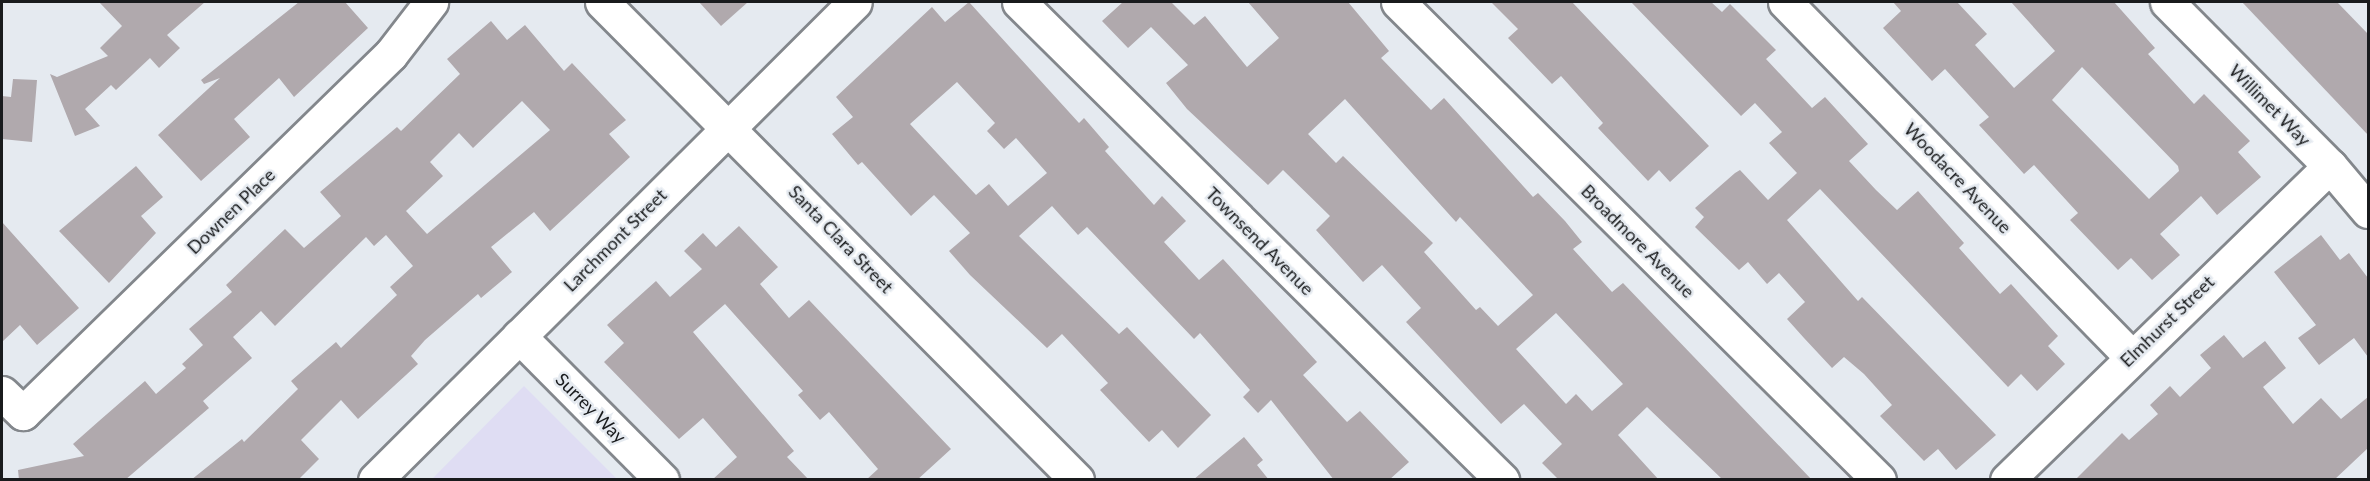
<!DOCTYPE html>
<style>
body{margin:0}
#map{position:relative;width:2370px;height:481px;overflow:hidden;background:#e5eaf0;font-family:Lato,sans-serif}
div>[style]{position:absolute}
.education>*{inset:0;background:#dfddf3}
.building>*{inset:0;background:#b0a9ad}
.roads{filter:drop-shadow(2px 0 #83878c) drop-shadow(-2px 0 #83878c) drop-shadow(0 2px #83878c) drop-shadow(0 -2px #83878c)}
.minor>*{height:33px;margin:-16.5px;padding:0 16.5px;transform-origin:16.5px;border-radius:16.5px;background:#fff}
.major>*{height:33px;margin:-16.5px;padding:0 16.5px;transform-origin:16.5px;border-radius:16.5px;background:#fff}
span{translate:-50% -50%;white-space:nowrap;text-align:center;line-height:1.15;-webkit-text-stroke:5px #e5eaf0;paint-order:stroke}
.street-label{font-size:18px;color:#191b1d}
.frame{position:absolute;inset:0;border:3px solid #191b1d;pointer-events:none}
</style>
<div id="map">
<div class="education">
<i style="clip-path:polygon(524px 386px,617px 479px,432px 479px)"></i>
</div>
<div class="building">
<i style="clip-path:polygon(99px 2px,205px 2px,167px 35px,180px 48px,159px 68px,150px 58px,116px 90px,111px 85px,85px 109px,100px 126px,75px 136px,50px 74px,57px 77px,108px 56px,100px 48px,122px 26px)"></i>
<i style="clip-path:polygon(299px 2px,345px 2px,368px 28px,294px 97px,279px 78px,234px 119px,250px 137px,201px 181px,158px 135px,220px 78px,204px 84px,201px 80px)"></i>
<i style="clip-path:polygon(699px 2px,748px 2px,721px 26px)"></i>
<i style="clip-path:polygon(evenodd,969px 2px,1079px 123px,1084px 118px,1109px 147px,1105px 151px,1154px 205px,1162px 196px,1186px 221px,1164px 242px,1199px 280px,1223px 259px,1317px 362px,1303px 375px,1347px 422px,1360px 411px,1409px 462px,1389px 480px,1334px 480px,1271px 400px,1258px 413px,1243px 397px,1250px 390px,1200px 333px,1194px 339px,1087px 227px,1078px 235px,1052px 206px,1019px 236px,1119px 334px,1127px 327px,1211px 415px,1178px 448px,1162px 430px,1149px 442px,1100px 390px,1108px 383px,1062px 334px,1047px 348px,970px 275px,949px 251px,970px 233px,934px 195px,911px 216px,862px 162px,858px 165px,832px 134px,853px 117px,836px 97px,932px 7px,945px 22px,969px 2px,957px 82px,995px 123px,987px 131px,1004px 149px,1016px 138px,1047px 173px,1008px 206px,989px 184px,976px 195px,910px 124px,957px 82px)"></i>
<i style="clip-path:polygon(evenodd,1123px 2px,1171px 2px,1194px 25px,1205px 16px,1247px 67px,1279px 38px,1248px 2px,1348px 2px,1389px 51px,1381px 58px,1431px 110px,1444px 98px,1533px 197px,1538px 193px,1565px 221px,1582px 242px,1573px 249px,1612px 292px,1623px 283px,1812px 480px,1723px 480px,1647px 407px,1618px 435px,1659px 480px,1559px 480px,1542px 463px,1562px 444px,1524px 404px,1501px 424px,1406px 322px,1421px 308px,1382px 265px,1363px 282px,1316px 230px,1330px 216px,1283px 170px,1268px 185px,1187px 109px,1166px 83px,1188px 65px,1151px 27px,1128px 48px,1102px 21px,1123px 2px,1345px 99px,1456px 222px,1460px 217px,1533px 295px,1498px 326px,1480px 307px,1476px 310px,1424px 252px,1433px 243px,1343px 156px,1336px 163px,1308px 134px,1345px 99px,1123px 2px,1556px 313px,1623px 384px,1592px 411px,1576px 394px,1566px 404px,1516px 349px,1556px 313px)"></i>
<i style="clip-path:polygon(1491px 2px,1572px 2px,1709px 146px,1670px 182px,1659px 170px,1648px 181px,1598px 128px,1603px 123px,1561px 76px,1552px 84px,1508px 38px,1518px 29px)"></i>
<i style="clip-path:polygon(1631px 2px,1711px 2px,1722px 12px,1730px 4px,1776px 50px,1766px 59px,1812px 108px,1825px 97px,1868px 144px,1849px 161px,1876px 190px,1897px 210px,1918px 191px,1964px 243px,1959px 248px,2000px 294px,2011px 284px,2058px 336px,2048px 346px,2065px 364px,2037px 391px,2021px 374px,2008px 387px,1820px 189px,1787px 220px,1858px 301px,1862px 297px,1996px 435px,1956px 470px,1938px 449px,1924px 461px,1880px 416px,1892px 405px,1864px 374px,1844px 357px,1832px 368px,1804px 338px,1787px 319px,1805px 302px,1779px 273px,1767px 284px,1748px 262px,1739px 270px,1695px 227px,1704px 217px,1695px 208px,1735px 173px,1740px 170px,1768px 200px,1797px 173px,1769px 143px,1782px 132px,1755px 103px,1741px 116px)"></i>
<i style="clip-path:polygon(evenodd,1893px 2px,1957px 2px,1987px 34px,1975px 45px,2014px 88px,2055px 51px,2011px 2px,2114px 2px,2155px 48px,2148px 54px,2194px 104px,2204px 94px,2250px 141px,2238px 152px,2261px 177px,2217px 215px,2201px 196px,2160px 234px,2180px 255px,2152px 280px,2131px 258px,2118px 270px,2070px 220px,2078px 213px,2034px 165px,2024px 174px,1979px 125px,1989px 117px,1945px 69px,1932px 81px,1883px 28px,1901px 11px,1893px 2px,2082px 67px,2178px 166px,2179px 171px,2149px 199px,2052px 100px,2082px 67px)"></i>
<i style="clip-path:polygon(2242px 2px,2337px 2px,2368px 34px,2368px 135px)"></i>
<i style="clip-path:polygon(evenodd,491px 21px,507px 40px,525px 25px,564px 71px,572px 63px,626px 120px,609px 134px,630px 157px,550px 231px,534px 212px,491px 247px,512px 272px,481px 298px,478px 294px,425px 340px,411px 356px,418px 364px,358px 419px,341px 400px,301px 440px,319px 459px,298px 480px,191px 480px,242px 439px,244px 442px,298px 389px,291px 381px,336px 342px,341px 348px,397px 295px,390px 287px,413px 266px,386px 235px,374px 246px,366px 237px,275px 326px,261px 311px,233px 337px,252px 358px,203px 401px,209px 408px,125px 480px,19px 480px,18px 470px,84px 456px,73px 444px,99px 421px,145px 381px,156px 394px,186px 368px,182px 364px,203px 345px,189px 329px,232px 292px,226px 285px,285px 229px,304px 248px,341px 216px,320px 192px,397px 127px,401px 131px,460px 74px,447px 59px,491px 21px,522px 101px,550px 130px,427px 234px,406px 211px,443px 176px,430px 162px,459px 133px,473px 148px,522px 101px)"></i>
<i style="clip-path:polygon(13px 79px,37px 80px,32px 142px,2px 139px,2px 96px,11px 97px)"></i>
<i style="clip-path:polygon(136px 166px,163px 197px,141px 216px,156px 233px,109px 283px,59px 231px)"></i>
<i style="clip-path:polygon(2px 222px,79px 308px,37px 345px,20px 325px,2px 342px)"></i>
<i style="clip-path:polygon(739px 226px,778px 267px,760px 284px,789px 318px,809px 300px,951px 449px,917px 480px,866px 480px,878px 469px,829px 412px,820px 420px,798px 395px,803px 391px,725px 304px,693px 332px,794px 451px,787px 457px,809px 480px,712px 480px,737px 457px,703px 418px,679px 439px,604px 362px,624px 343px,607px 325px,656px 281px,670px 297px,702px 269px,684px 251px,703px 233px,716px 247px)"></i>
<i style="clip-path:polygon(2321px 235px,2340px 260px,2349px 253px,2368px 278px,2368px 357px,2354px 338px,2319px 365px,2298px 338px,2316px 325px,2274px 272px)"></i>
<i style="clip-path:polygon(2224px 335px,2243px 358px,2265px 341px,2286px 368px,2263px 387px,2293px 424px,2321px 398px,2341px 419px,2368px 397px,2368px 448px,2334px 480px,2075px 480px,2122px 433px,2129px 440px,2158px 414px,2150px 405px,2170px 386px,2180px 397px,2211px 368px,2200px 355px)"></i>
<i style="clip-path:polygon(1244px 437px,1263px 460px,1257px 465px,1269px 480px,1193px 480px)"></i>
</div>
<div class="roads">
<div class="minor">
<i style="left:1019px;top:2px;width:680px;rotate:44.7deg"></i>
<i style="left:1398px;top:2px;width:678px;rotate:44.82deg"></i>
<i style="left:1785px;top:2px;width:494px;rotate:45.7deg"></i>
<i style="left:2167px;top:2px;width:231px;rotate:45.2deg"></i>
<i style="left:2330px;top:166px;width:59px;rotate:49.8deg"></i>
<i style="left:519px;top:336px;width:203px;rotate:45.2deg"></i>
<i style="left:2px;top:393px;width:29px;rotate:44deg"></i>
<i style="left:23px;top:413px;width:514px;rotate:-44.29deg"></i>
<i style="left:391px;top:54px;width:66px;rotate:-52.4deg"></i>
<i style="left:375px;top:480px;width:677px;rotate:-44.88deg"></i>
<i style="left:2007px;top:480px;width:450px;rotate:-44.2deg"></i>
</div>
<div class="major">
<i style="left:602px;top:2px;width:674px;rotate:45.18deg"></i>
</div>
</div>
<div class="street-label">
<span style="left:2270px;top:105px;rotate:45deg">Willimet Way</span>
<span style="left:1958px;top:178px;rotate:46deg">Woodacre Avenue</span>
<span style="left:231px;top:211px;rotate:-44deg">Downen Place</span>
<span style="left:841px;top:239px;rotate:46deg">Santa Clara Street</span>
<span style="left:615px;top:240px;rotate:-45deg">Larchmont Street</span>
<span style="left:1260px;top:241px;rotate:45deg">Townsend Avenue</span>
<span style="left:1638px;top:241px;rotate:45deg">Broadmore Avenue</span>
<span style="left:2167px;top:321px;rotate:-44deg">Elmhurst Street</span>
<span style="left:591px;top:408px;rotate:45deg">Surrey Way</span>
</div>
<div class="frame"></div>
</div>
